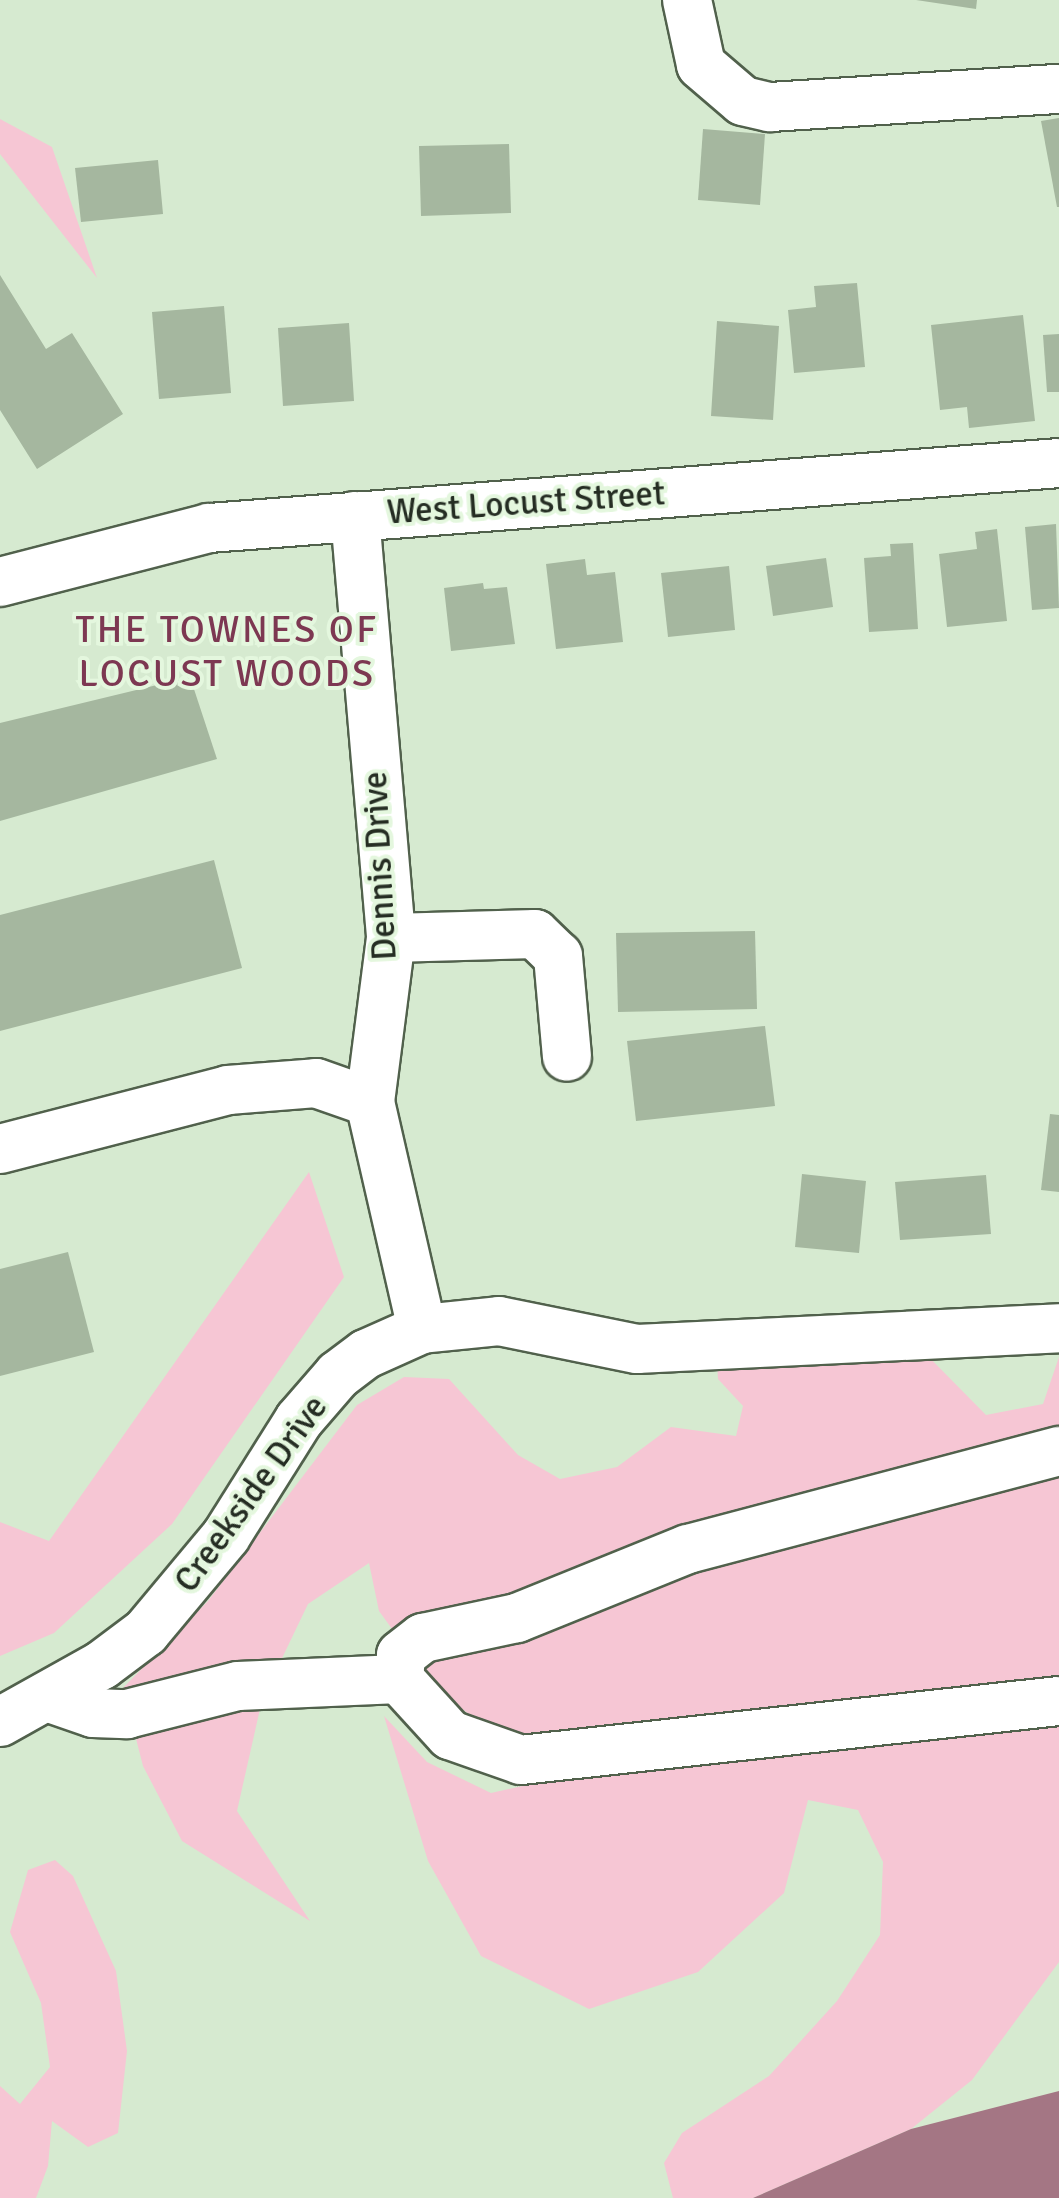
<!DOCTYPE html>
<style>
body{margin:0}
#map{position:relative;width:1059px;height:2198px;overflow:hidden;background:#d6ead0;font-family:Signika,sans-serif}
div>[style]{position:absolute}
.green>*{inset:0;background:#f6c6d4}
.water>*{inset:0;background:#a47684}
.building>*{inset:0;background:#a5b79f}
.roads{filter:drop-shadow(2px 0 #51614c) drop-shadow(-2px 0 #51614c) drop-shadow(0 2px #51614c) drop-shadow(0 -2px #51614c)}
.minor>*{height:48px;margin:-24px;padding:0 24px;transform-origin:24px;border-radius:24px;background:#fff}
span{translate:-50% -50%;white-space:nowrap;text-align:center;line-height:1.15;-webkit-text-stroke:8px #e4f7de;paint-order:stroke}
.street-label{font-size:35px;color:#252d23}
.neighbourhood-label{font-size:38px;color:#7d3852;letter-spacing:2.5px}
</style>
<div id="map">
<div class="green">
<i style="clip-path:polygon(0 119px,52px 147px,97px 278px,0 154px)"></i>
<i style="clip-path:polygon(309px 1172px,344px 1277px,172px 1524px,54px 1633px,0 1656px,0 1522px,49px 1541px)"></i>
<i style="clip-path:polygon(919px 1347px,986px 1415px,1043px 1404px,1059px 1357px,1059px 1962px,972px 2080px,911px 2129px,753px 2198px,673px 2198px,664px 2163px,682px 2133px,769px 2076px,837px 2001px,880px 1935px,883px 1862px,858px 1810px,808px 1800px,784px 1893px,698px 1972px,589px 2009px,481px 1956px,428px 1861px,384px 1716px,427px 1762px,491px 1793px,596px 1770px,509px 1745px,435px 1688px,379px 1611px,369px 1563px,308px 1604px,262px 1700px,237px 1811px,310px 1921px,182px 1841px,143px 1766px,123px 1688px,208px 1601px,357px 1405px,404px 1377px,449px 1379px,518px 1455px,560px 1479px,617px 1467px,671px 1427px,736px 1436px,743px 1406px,718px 1379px,717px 1362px)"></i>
<i style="clip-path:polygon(55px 1860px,73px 1876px,116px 1971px,127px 2051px,118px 2133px,88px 2147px,52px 2121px,48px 2166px,36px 2198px,0 2198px,0 2086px,20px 2104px,50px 2067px,41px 2003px,10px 1932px,28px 1870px)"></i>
</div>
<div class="water">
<i style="clip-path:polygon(1059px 2091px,1059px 2198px,753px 2198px,911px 2129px)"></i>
</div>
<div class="building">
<i style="clip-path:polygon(916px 0,977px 0,976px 9px)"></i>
<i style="clip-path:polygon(1059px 118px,1059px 207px,1057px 207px,1041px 121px)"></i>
<i style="clip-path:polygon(703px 129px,765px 134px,760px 205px,698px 200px)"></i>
<i style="clip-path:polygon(509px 144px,511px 213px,421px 216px,419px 146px)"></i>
<i style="clip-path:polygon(158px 160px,163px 214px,81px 222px,75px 168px)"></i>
<i style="clip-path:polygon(0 275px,46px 349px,72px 333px,123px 414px,37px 469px,0 410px)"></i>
<i style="clip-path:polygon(857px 283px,865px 367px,794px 373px,788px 310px,816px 307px,814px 286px)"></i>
<i style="clip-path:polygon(224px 306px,231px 393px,159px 399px,152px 312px)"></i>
<i style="clip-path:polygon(1023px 315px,1035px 421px,969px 428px,967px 407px,940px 410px,931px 325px)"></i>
<i style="clip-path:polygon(717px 321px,779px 326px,773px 420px,711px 416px)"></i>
<i style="clip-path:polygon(349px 323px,354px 401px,283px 406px,278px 328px)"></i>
<i style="clip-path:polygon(1059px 334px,1059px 392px,1047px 392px,1043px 335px)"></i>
<i style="clip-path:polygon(1056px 524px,1059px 608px,1032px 610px,1025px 527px)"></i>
<i style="clip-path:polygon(997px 529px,1007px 621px,947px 627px,939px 554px,977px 549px,975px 532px)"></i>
<i style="clip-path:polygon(913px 543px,918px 629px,869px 632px,864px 558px,891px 556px,890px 544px)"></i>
<i style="clip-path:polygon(826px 558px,833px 607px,773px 616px,766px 566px)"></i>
<i style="clip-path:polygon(585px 559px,587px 575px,615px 572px,623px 642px,556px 649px,546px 564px)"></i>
<i style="clip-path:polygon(729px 566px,735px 630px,668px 637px,661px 573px)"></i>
<i style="clip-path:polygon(483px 583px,484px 589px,507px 587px,515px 644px,451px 651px,444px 588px)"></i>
<i style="clip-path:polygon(190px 677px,217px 759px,0 821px,0 723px)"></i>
<i style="clip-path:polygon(214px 860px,242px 968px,0 1031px,0 915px)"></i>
<i style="clip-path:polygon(755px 931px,757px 1009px,618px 1012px,616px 933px)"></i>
<i style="clip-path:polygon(765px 1026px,775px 1106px,636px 1121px,627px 1041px)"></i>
<i style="clip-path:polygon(1050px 1114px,1059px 1115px,1059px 1192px,1041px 1190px)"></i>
<i style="clip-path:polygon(802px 1174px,866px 1181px,859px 1253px,795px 1247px)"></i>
<i style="clip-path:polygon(986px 1175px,991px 1234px,900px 1240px,895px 1182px)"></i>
<i style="clip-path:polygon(68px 1252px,94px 1352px,0 1376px,0 1269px)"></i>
</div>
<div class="roads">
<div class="minor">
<i style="left:687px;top:0;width:66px;rotate:77.8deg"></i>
<i style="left:701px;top:65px;width:55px;rotate:40.6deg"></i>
<i style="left:743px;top:101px;width:28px;rotate:13deg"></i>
<i style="left:770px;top:107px;width:290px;rotate:-3.6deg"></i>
<i style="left:355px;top:516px;width:424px;rotate:85.1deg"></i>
<i style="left:391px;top:938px;width:165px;rotate:97.3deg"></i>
<i style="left:370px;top:1102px;width:233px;rotate:77.1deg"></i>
<i style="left:0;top:582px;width:216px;rotate:-14.5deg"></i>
<i style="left:209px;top:528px;width:852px;rotate:-4.37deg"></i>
<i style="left:391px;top:938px;width:144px;rotate:-1.6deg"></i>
<i style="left:535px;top:934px;width:32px;rotate:44deg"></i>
<i style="left:558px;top:956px;width:101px;rotate:84.9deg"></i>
<i style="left:0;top:1149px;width:236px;rotate:-14.5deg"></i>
<i style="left:228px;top:1090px;width:88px;rotate:-4.5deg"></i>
<i style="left:316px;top:1083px;width:57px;rotate:19.4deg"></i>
<i style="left:399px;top:1679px;width:24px;rotate:-85deg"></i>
<i style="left:401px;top:1655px;width:28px;rotate:-38deg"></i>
<i style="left:423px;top:1638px;width:96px;rotate:-12deg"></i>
<i style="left:517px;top:1618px;width:184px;rotate:-22deg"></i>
<i style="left:688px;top:1549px;width:384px;rotate:-14.8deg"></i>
<i style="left:47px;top:1697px;width:49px;rotate:19.2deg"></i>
<i style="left:93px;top:1713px;width:34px;rotate:2deg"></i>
<i style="left:127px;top:1714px;width:114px;rotate:-14.2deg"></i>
<i style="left:238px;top:1686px;width:161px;rotate:-2.5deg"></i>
<i style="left:399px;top:1679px;width:76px;rotate:47.7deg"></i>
<i style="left:450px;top:1735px;width:75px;rotate:19.4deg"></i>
<i style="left:521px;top:1760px;width:541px;rotate:-6.26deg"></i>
<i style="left:0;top:1722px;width:117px;rotate:-29.2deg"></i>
<i style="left:102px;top:1665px;width:55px;rotate:-36.9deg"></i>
<i style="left:146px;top:1632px;width:125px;rotate:-50.2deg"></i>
<i style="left:226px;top:1536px;width:137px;rotate:-57.8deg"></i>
<i style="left:299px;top:1420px;width:60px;rotate:-49.1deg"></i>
<i style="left:338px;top:1375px;width:35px;rotate:-37deg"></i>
<i style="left:366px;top:1354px;width:61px;rotate:-24.1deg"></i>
<i style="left:422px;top:1329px;width:77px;rotate:-5.9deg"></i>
<i style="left:499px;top:1321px;width:141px;rotate:11.5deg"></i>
<i style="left:637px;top:1349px;width:423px;rotate:-2.8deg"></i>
</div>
</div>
<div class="street-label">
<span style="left:526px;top:503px;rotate:-4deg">West Locust Street</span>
<span style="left:380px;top:866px;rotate:-93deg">Dennis Drive</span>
<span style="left:251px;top:1494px;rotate:-54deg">Creekside Drive</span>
</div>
<div class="neighbourhood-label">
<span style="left:227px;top:652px">THE TOWNES OF<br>LOCUST WOODS</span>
</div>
</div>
